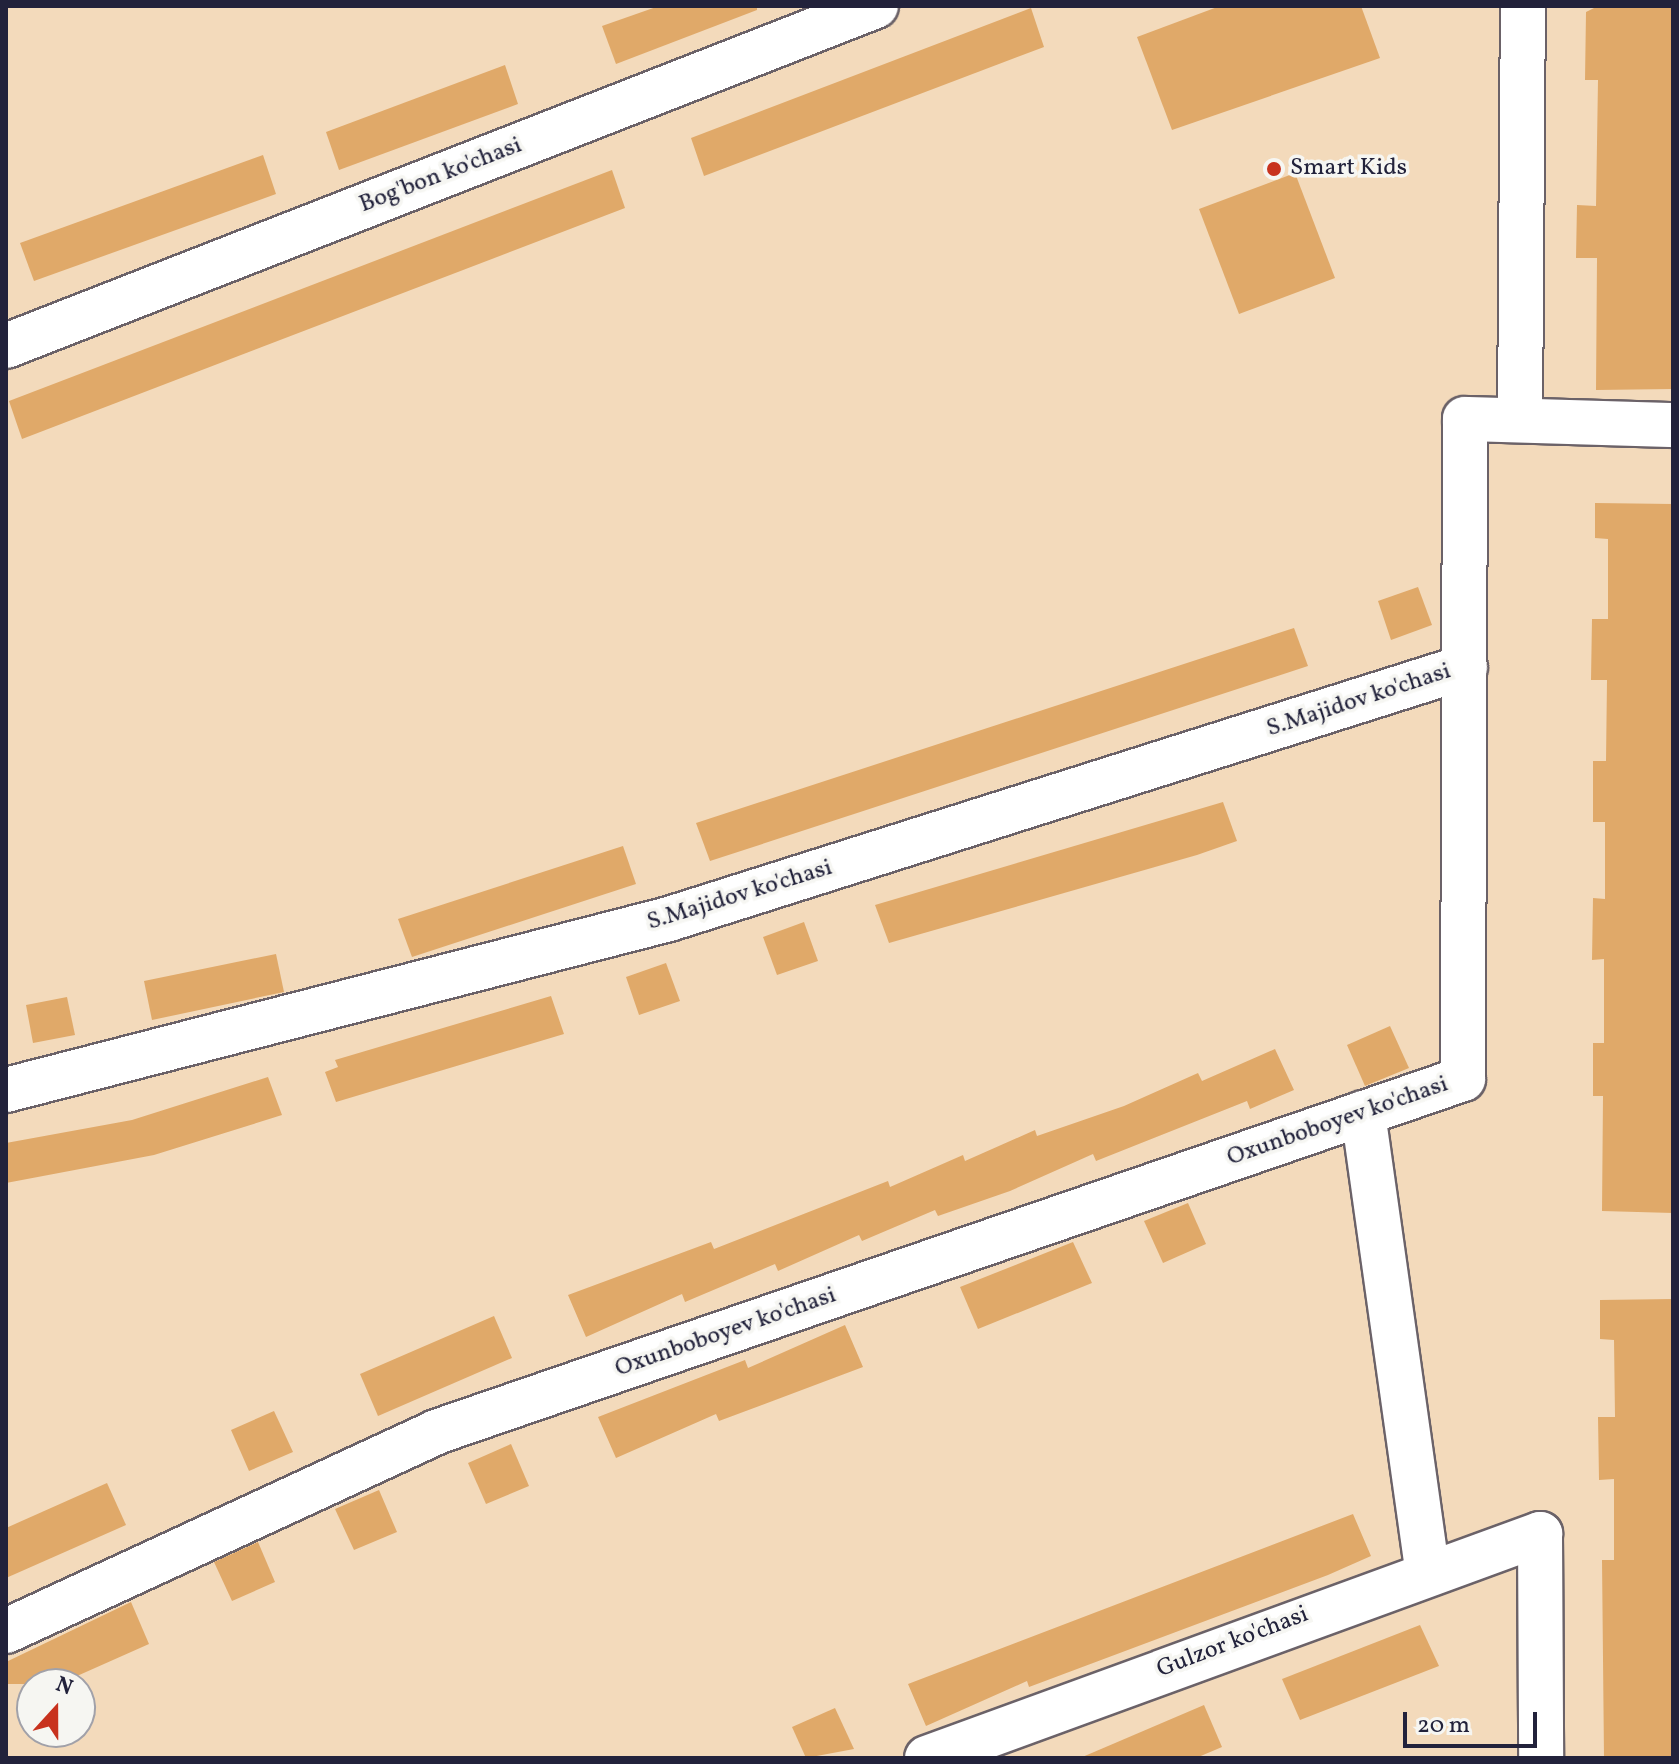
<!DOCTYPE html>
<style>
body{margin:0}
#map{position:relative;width:1679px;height:1764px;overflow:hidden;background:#f3dabb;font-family:Vollkorn,serif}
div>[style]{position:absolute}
.building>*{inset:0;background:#e0a969}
.roads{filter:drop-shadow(2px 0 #6b6268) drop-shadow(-2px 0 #6b6268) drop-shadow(0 2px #6b6268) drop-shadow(0 -2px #6b6268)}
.minor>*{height:44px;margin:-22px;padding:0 22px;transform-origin:22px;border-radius:22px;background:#fff}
.dots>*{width:22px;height:22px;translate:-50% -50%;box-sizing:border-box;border:4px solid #f6f6f2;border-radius:50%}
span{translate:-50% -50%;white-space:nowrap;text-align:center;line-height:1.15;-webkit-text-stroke:7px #f6f6f2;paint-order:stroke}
.poi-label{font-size:24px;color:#22223b}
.left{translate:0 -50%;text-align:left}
.street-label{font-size:24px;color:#22223b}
.frame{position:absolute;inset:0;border:8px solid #22223b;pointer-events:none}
.north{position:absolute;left:16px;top:1668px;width:80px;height:80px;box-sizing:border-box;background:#f6f6f2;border:2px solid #a1a1a9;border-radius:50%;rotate:21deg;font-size:22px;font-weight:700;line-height:32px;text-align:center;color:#22223b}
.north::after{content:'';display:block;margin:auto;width:28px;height:36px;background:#c8321e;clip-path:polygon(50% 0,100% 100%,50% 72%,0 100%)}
.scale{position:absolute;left:1403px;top:1712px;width:134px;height:36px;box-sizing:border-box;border:4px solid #22223b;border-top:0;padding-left:10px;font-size:24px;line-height:28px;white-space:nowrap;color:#22223b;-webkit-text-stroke:6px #f6f6f2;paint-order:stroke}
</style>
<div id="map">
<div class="building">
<i style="clip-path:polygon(659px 6px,757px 6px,757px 10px,616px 64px,602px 26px)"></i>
<i style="clip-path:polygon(1220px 6px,1361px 6px,1380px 58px,1172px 130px,1137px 37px)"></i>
<i style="clip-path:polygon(1598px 6px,1673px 6px,1673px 389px,1596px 390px,1597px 258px,1576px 258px,1577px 205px,1596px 206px,1598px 80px,1585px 80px,1586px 12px)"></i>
<i style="clip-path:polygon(1031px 8px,1044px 47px,704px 176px,691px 138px)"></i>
<i style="clip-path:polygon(505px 65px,518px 104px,339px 170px,326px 132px)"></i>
<i style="clip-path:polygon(263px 155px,276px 194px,34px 281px,20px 243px)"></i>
<i style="clip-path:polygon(612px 170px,625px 208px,22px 439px,9px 401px)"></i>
<i style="clip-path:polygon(1295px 173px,1335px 278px,1239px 314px,1199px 209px)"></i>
<i style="clip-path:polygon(1595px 503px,1673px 504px,1673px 1213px,1602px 1211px,1603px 1096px,1593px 1096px,1593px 1043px,1604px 1043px,1604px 959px,1592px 960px,1593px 898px,1605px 899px,1605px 822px,1593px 822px,1593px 761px,1606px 761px,1607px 680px,1591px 680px,1592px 619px,1608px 619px,1608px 539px,1595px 538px)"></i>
<i style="clip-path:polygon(1418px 587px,1432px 625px,1391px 640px,1378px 601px)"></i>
<i style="clip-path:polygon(1294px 628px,1308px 666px,710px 861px,696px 823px)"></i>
<i style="clip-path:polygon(1223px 802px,1237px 841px,1197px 855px,889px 943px,875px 905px)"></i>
<i style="clip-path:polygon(623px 846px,636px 884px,412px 957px,398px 919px)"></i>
<i style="clip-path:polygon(804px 922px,818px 961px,777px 975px,763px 937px)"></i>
<i style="clip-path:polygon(276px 954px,284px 992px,152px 1020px,144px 981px)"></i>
<i style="clip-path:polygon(666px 963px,680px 1001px,639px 1015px,626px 977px)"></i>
<i style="clip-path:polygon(551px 996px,564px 1034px,336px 1102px,325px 1072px,338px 1067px,335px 1060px)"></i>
<i style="clip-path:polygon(67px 997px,75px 1035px,33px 1043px,26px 1005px)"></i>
<i style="clip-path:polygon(1390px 1026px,1409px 1068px,1365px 1086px,1347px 1045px)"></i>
<i style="clip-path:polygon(1275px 1049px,1294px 1090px,1250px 1109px,1247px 1101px,1096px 1161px,1093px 1154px,1010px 1191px,938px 1216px,935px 1210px,862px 1241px,859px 1235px,778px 1271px,775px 1264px,685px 1302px,682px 1294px,586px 1337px,568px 1295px,711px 1242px,714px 1249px,888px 1181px,890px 1187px,963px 1155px,965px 1161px,1035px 1130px,1037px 1136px,1124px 1106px,1198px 1073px,1202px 1081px)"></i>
<i style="clip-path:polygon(268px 1077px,282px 1115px,154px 1155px,6px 1183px,6px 1143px,132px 1120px)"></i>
<i style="clip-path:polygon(1188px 1203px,1206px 1244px,1163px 1263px,1144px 1221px)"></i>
<i style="clip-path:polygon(1073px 1242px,1092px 1283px,978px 1329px,960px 1287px)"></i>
<i style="clip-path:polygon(1673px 1299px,1673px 1758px,1604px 1758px,1602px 1560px,1614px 1560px,1614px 1479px,1599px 1480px,1598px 1417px,1615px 1417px,1614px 1340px,1600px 1339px,1600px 1300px)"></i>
<i style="clip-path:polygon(494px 1316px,512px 1358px,378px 1416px,360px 1374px)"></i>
<i style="clip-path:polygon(845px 1325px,863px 1367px,719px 1421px,716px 1414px,616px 1458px,598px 1417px,745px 1360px,748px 1368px)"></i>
<i style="clip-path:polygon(274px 1411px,293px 1452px,249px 1471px,231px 1430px)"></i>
<i style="clip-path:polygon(511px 1444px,529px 1486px,486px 1504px,468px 1463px)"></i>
<i style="clip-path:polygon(107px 1483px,126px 1525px,6px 1578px,6px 1528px)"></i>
<i style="clip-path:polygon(379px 1490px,397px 1532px,354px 1550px,335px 1509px)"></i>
<i style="clip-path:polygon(1353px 1514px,1371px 1556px,1328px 1575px,1029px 1687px,1027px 1681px,926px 1726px,908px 1684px)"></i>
<i style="clip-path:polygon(258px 1542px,275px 1582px,232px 1601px,214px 1562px)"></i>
<i style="clip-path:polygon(131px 1602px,149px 1644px,59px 1684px,6px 1684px,6px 1662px)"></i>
<i style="clip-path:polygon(1420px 1625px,1439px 1666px,1300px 1720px,1282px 1679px)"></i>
<i style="clip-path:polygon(1204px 1705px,1222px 1747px,1196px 1758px,1080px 1758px)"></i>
<i style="clip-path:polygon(835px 1708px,854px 1749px,806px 1758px,792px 1727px)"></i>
</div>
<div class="roads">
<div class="minor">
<i style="left:6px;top:346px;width:934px;rotate:-21.35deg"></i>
<i style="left:1520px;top:420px;width:414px;rotate:-89.6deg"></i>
<i style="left:6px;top:1090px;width:685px;rotate:-14.46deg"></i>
<i style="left:669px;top:919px;width:835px;rotate:-17.57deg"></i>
<i style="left:1363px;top:1113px;width:461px;rotate:82deg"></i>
<i style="left:6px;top:1631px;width:474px;rotate:-24.8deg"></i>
<i style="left:436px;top:1432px;width:1086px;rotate:-18.97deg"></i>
<i style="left:1463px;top:1079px;width:660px;rotate:-89.83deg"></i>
<i style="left:1465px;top:419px;width:208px;rotate:1.7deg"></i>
<i style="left:927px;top:1758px;width:653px;rotate:-20.07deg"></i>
<i style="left:1540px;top:1534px;width:224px;rotate:89.7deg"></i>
</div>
</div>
<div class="dots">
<i style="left:1274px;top:169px;background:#c8321e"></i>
</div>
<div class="poi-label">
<span class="left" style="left:1290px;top:169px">Smart Kids</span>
</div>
<div class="street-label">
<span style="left:441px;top:176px;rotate:-21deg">Bog'bon ko'chasi</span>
<span style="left:1359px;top:701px;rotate:-18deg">S.Majidov ko'chasi</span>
<span style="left:740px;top:896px;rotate:-17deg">S.Majidov ko'chasi</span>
<span style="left:1338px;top:1122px;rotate:-19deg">Oxunboboyev ko'chasi</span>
<span style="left:726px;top:1333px;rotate:-19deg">Oxunboboyev ko'chasi</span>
<span style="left:1233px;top:1643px;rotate:-21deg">Gulzor ko'chasi</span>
</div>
<div class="frame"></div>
<div class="north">N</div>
<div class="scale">20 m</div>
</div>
